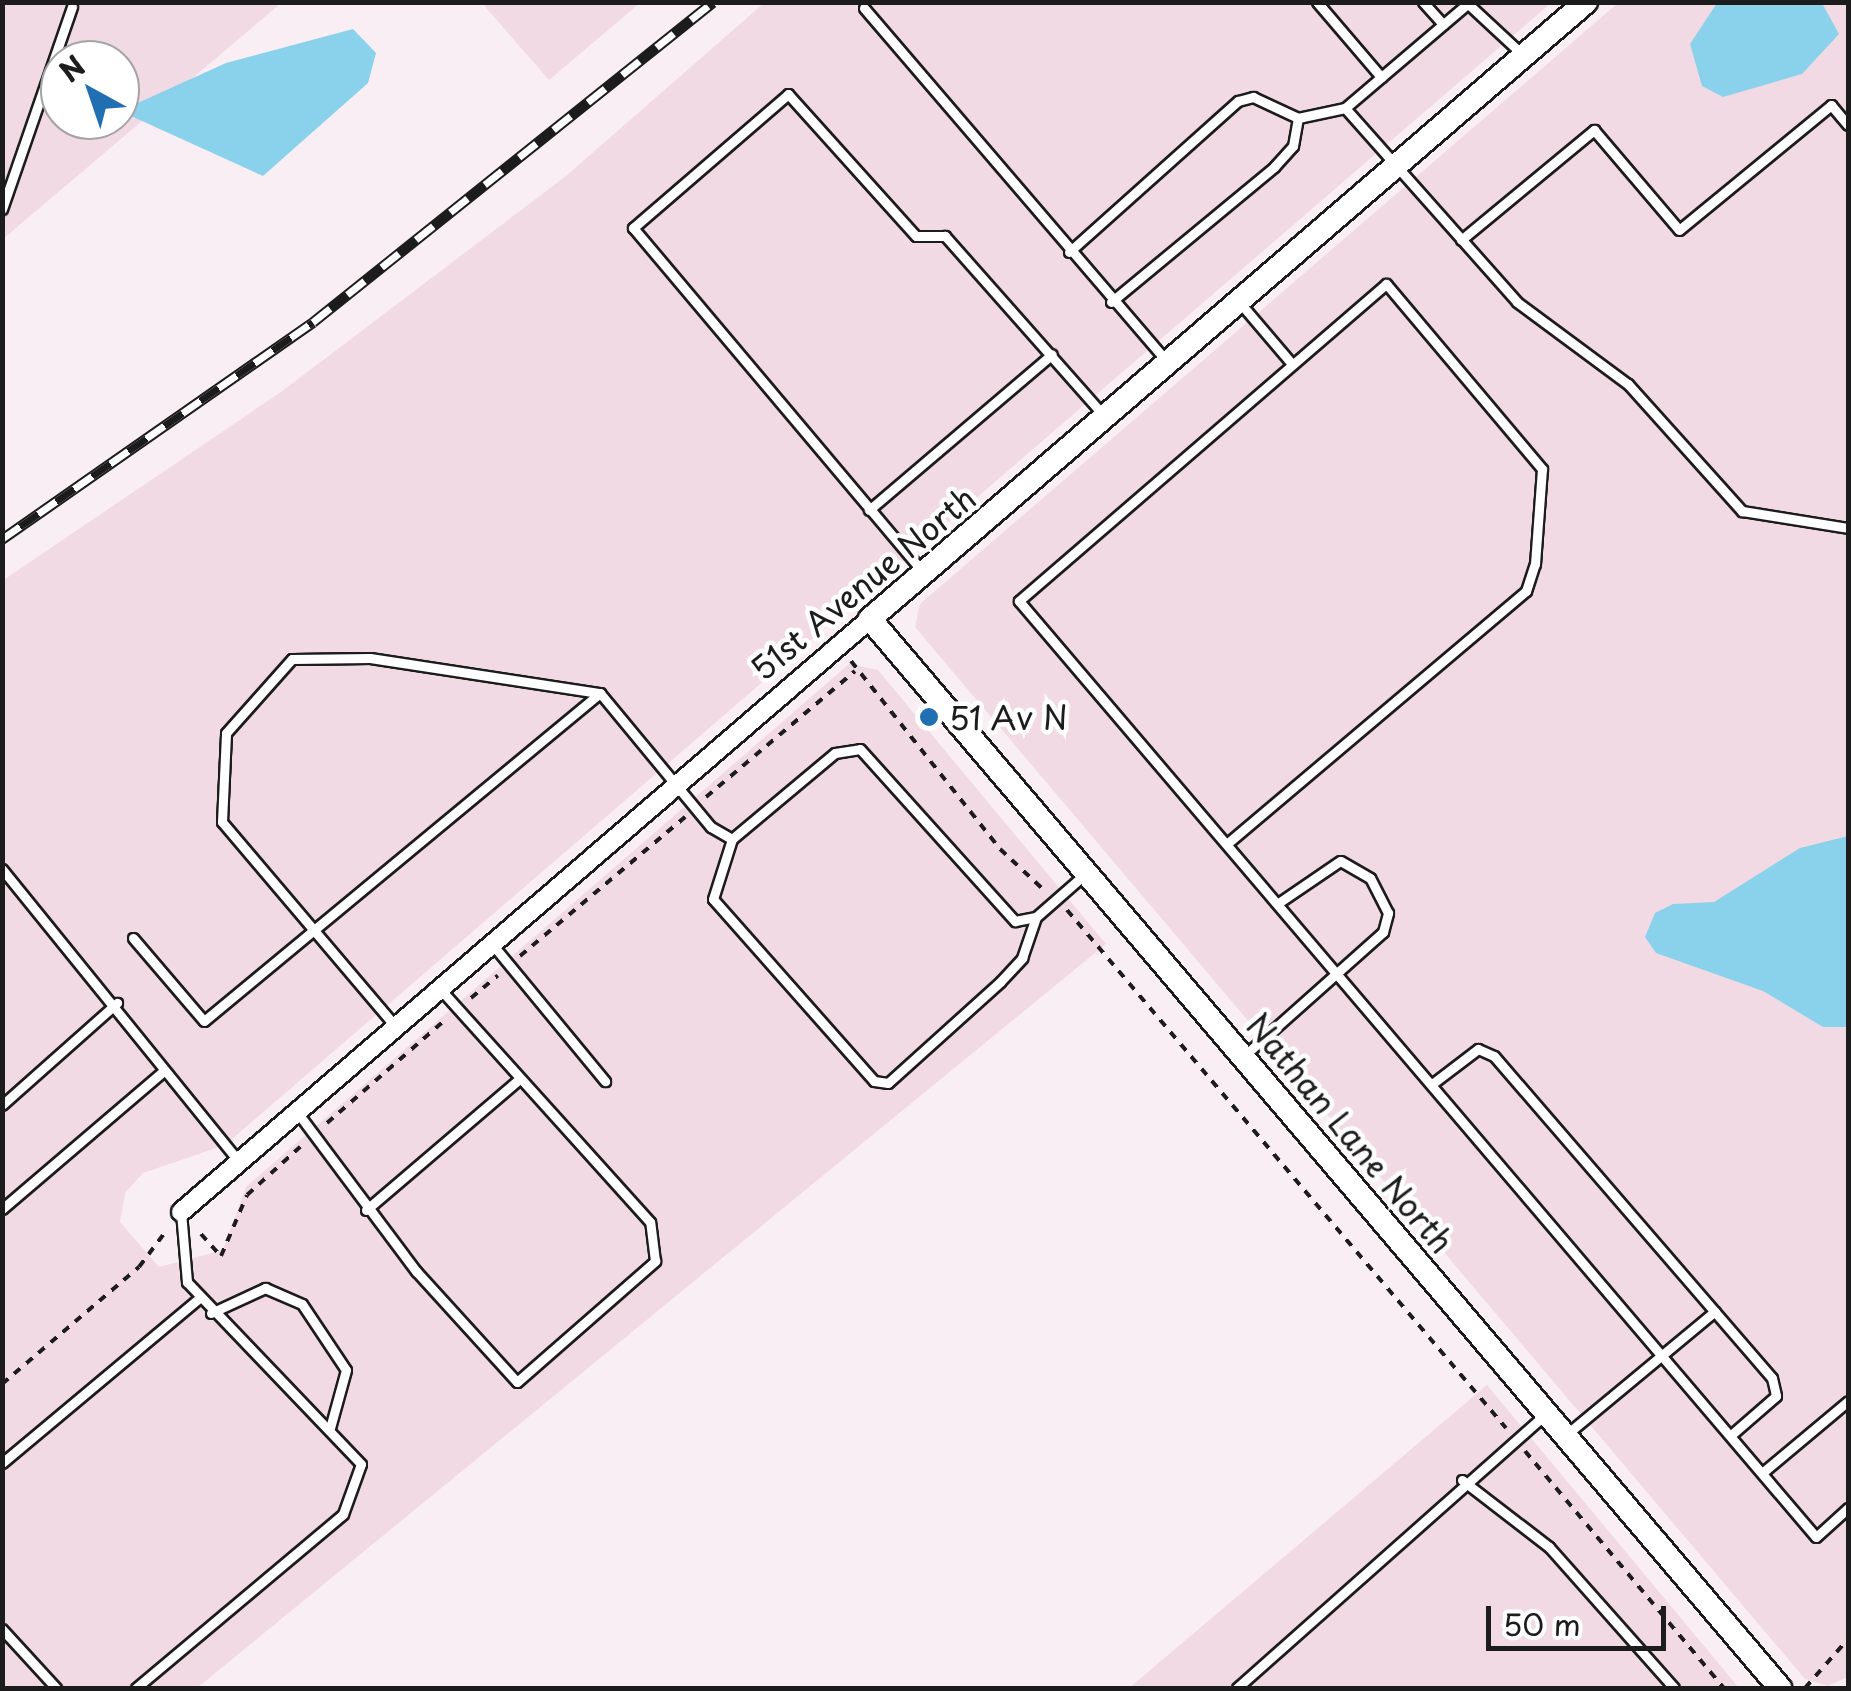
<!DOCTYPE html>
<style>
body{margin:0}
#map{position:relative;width:1851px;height:1691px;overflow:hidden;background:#f9eef3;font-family:"Playpen Sans",sans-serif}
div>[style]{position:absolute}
.built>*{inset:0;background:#f2dae4}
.water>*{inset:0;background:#8ad2eb}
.path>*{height:4px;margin-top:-2px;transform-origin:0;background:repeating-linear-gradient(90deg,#1c1c1c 0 8px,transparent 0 16px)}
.roads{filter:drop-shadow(2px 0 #1c1c1c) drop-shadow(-2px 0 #1c1c1c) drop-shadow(0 2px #1c1c1c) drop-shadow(0 -2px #1c1c1c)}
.service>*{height:9px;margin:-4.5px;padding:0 4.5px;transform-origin:4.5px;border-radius:4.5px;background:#fff}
.minor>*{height:18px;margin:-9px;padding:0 9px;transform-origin:9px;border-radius:9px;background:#fff}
.tertiary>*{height:22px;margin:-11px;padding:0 11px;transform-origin:11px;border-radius:11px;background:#fff}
.rail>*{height:11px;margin-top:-5.5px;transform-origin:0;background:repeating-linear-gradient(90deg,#fff 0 22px,#1c1c1c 0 44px);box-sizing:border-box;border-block:2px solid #1c1c1c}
.dots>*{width:28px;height:28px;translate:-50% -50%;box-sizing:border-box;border:5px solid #fff;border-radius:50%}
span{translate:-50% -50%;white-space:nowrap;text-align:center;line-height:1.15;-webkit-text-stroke:9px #fff;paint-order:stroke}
.street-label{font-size:32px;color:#1c1c1c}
.poi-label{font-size:32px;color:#1c1c1c}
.left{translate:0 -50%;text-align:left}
.frame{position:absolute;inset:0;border:5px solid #1c1c1c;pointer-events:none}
.north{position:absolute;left:40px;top:40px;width:100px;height:100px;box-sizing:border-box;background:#fff;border:2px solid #a4a4a4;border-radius:50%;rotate:320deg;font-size:28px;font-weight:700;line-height:40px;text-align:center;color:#1c1c1c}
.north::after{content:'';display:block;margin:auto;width:35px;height:45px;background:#1f6fb2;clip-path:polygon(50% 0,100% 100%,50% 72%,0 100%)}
.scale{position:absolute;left:1486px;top:1606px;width:180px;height:45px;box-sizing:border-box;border:5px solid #1c1c1c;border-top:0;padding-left:12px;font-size:30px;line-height:35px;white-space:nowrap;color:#1c1c1c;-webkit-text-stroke:8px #fff;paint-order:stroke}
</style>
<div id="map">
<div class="built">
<i style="clip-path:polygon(evenodd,3px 3px,281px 3px,3px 239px,3px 3px,60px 60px,120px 60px,120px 120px,60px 120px,60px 60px)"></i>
<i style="clip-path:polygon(482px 3px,640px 3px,549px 80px)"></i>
<i style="clip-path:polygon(764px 3px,1551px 3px,225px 1145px,143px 1173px,125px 1193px,120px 1222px,159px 1267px,223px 1250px,246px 1187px,849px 664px,878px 670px,1106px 944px,197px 1688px,3px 1688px,2px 581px,281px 392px,566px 176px)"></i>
<i style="clip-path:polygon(1618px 3px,1848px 3px,1848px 1677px,1828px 1686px,1805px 1679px,915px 627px,920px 604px)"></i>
<i style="clip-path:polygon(1487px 1385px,1739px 1688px,1129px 1688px)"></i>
</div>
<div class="water">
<i style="clip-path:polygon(1717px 3px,1822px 3px,1839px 34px,1802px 74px,1723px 97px,1702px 86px,1690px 44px)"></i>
<i style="clip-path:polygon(353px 29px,376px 53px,368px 83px,263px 176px,120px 111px,226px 63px)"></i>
<i style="clip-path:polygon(1848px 836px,1848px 1027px,1823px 1027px,1763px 991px,1656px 953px,1645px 937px,1655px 913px,1673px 904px,1714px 902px,1800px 848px)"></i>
</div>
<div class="path">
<i style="left:851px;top:661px;width:240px;rotate:51.6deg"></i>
<i style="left:1000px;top:849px;width:60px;rotate:43deg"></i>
<i style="left:706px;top:797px;width:195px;rotate:-40.2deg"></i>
<i style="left:1067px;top:910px;width:679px;rotate:49.72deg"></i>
<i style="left:520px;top:956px;width:216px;rotate:-40.1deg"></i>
<i style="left:471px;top:998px;width:35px;rotate:-40deg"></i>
<i style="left:327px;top:1123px;width:155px;rotate:-41.1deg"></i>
<i style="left:201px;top:1234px;width:30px;rotate:48deg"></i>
<i style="left:221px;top:1256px;width:66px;rotate:-66.9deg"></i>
<i style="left:247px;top:1195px;width:73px;rotate:-42.2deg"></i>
<i style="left:2px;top:1384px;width:180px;rotate:-40.5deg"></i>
<i style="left:139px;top:1267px;width:45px;rotate:-53.1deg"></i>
<i style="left:1525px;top:1451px;width:309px;rotate:50deg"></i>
<i style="left:1805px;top:1688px;width:65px;rotate:-48.7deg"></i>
</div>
<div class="roads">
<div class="service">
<i style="left:1317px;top:2px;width:99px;rotate:49.5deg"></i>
<i style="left:1423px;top:2px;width:30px;rotate:48deg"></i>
<i style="left:1466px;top:2px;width:76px;rotate:42.9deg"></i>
<i style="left:864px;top:8px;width:465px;rotate:49.4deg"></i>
<i style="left:1345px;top:108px;width:157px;rotate:-40.4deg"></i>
<i style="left:2px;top:209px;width:214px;rotate:-70.9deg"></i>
<i style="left:1461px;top:240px;width:173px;rotate:-39.6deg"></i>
<i style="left:1594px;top:130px;width:131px;rotate:49.6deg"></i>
<i style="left:1679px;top:230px;width:197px;rotate:-39.4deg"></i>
<i style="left:1831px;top:105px;width:26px;rotate:50deg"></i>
<i style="left:1069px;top:252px;width:227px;rotate:-41.8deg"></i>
<i style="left:1238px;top:101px;width:16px;rotate:-15deg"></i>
<i style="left:1253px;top:97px;width:50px;rotate:25deg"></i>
<i style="left:1298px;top:118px;width:48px;rotate:-12deg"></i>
<i style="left:1345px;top:108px;width:259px;rotate:48.4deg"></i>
<i style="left:1517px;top:302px;width:138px;rotate:36.5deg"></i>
<i style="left:1628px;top:384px;width:171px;rotate:48.1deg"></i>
<i style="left:1742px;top:511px;width:107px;rotate:9.1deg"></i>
<i style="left:1111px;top:302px;width:212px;rotate:-39.6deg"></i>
<i style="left:1274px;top:167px;width:28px;rotate:-48deg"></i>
<i style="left:1293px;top:146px;width:28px;rotate:-80deg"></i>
<i style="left:1241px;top:304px;width:79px;rotate:49.6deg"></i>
<i style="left:869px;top:510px;width:240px;rotate:-40.4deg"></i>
<i style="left:923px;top:572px;width:450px;rotate:-130.1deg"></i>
<i style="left:633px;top:228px;width:205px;rotate:-40.8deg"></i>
<i style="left:788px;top:94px;width:191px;rotate:48deg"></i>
<i style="left:916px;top:236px;width:29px"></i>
<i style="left:945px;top:236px;width:240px;rotate:48.5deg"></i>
<i style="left:732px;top:839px;width:63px;rotate:107.6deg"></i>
<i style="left:713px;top:899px;width:243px;rotate:48.5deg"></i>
<i style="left:874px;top:1081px;width:14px;rotate:8deg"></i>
<i style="left:888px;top:1083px;width:151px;rotate:-42deg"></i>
<i style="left:1000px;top:982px;width:33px;rotate:-47deg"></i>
<i style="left:1022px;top:958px;width:43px;rotate:-71.1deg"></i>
<i style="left:1229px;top:842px;width:389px;rotate:-40.2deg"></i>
<i style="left:1526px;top:591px;width:28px;rotate:-72deg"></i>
<i style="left:1535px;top:564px;width:95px;rotate:-85.8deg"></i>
<i style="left:1542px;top:469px;width:242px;rotate:-130.1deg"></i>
<i style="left:1386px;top:284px;width:485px;rotate:139.2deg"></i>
<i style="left:1019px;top:601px;width:1229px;rotate:49.59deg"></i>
<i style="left:1816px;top:1537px;width:43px;rotate:-42.2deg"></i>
<i style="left:2px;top:869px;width:377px;rotate:51deg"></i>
<i style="left:133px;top:938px;width:109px;rotate:49.5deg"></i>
<i style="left:204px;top:1021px;width:514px;rotate:-39.63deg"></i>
<i style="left:492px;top:944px;width:178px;rotate:50.5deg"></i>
<i style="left:396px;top:1027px;width:269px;rotate:-130.3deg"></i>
<i style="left:222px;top:822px;width:89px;rotate:-87.4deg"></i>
<i style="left:226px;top:733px;width:99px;rotate:-48.3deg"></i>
<i style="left:292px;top:659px;width:78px;rotate:-0.7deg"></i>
<i style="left:370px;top:658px;width:233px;rotate:8.7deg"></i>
<i style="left:600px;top:693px;width:174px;rotate:50.4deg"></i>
<i style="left:711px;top:827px;width:24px;rotate:30deg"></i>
<i style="left:732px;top:839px;width:134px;rotate:-39.9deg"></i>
<i style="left:835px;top:753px;width:25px;rotate:-9deg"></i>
<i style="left:860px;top:749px;width:232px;rotate:48deg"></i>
<i style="left:1015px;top:921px;width:21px;rotate:-11deg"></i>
<i style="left:1036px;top:917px;width:67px;rotate:-41.3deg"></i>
<i style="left:1245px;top:1055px;width:185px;rotate:-41.7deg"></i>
<i style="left:1383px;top:932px;width:20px;rotate:-75deg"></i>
<i style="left:1388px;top:913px;width:39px;rotate:-117deg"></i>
<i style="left:1370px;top:878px;width:34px;rotate:-150deg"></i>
<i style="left:1340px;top:861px;width:73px;rotate:145.7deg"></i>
<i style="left:1432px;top:1084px;width:58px;rotate:-37.3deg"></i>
<i style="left:1478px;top:1049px;width:17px;rotate:24deg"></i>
<i style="left:1494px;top:1056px;width:425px;rotate:49.2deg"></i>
<i style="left:1772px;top:1378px;width:18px;rotate:77deg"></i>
<i style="left:1776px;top:1396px;width:60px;rotate:139.1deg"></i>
<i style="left:2px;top:1105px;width:154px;rotate:-41.6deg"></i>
<i style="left:297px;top:1112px;width:199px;rotate:53.2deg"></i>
<i style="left:416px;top:1271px;width:150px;rotate:47.7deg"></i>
<i style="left:517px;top:1382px;width:184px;rotate:-41.2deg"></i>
<i style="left:655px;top:1261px;width:39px;rotate:-97deg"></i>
<i style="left:650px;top:1222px;width:314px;rotate:-132deg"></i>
<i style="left:2px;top:1209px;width:209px;rotate:-40.5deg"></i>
<i style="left:366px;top:1210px;width:199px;rotate:-40.5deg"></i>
<i style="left:211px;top:1313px;width:60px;rotate:-24.8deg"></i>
<i style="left:265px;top:1288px;width:40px;rotate:23.4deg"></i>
<i style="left:302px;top:1304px;width:79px;rotate:56.3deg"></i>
<i style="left:346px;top:1370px;width:60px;rotate:105.4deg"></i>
<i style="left:1567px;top:1434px;width:192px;rotate:-39.7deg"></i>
<i style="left:2px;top:1463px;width:257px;rotate:-39.9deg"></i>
<i style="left:1762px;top:1473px;width:112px;rotate:-39.9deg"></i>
<i style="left:1462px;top:1480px;width:110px;rotate:37.6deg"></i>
<i style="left:1549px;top:1547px;width:188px;rotate:48.4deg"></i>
<i style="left:2px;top:1629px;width:80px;rotate:47.5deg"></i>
<i style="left:136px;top:1688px;width:270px;rotate:-40deg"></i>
<i style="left:343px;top:1514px;width:53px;rotate:-70.2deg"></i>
<i style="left:361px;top:1464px;width:252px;rotate:-133.7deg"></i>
<i style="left:187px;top:1282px;width:70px;rotate:-94.9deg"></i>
<i style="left:1237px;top:1688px;width:411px;rotate:-41.6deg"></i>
</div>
<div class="minor">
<i style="left:181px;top:1212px;width:909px;rotate:-40.72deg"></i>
</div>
<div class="tertiary">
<i style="left:1586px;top:2px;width:945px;rotate:139.25deg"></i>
<i style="left:870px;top:619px;width:1404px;rotate:49.59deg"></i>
</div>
</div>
<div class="rail">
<i style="left:2px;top:539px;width:379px;rotate:-34.9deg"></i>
<i style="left:313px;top:322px;width:512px;rotate:-38.66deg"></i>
</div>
<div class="dots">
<i style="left:929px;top:717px;background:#1f6fb2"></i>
</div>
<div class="street-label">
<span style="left:863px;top:583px;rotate:-40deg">51st Avenue North</span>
<span style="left:1350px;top:1133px;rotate:50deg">Nathan Lane North</span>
</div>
<div class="poi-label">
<span class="left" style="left:949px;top:717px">51 Av N</span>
</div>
<div class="frame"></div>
<div class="north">N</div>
<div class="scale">50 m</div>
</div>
